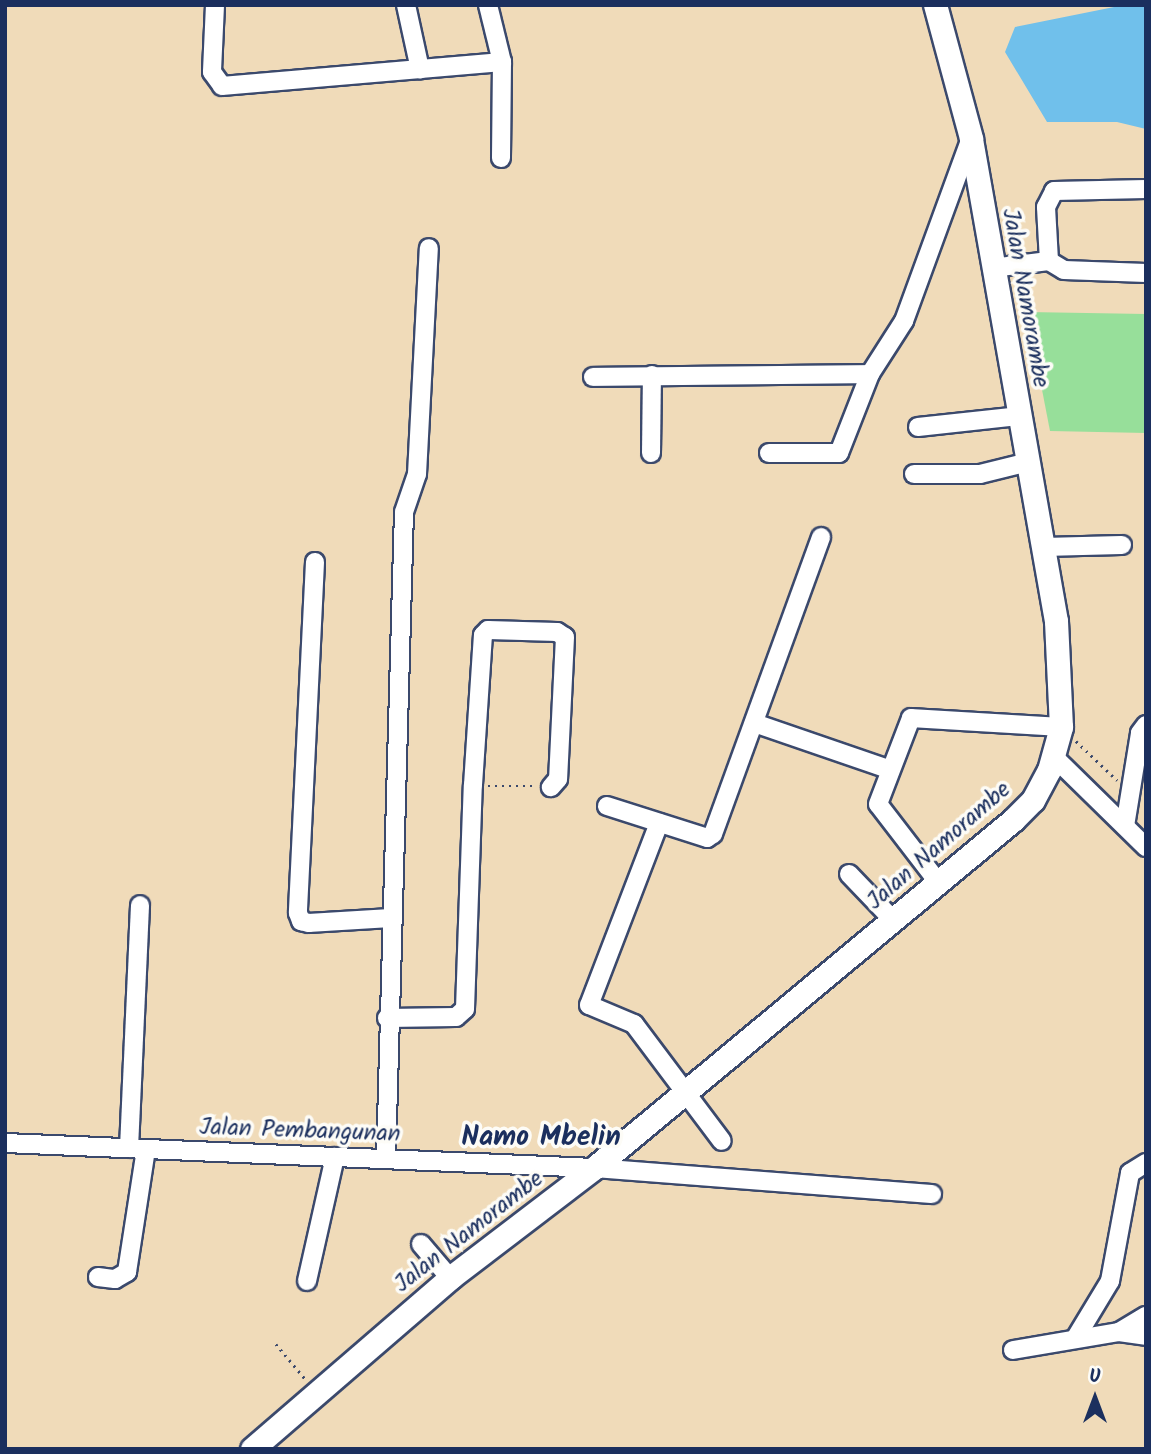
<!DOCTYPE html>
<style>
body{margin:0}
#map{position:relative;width:1151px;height:1454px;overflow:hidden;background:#f0dbb9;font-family:Kalam,sans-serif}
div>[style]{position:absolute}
.green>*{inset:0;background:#97df9a}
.water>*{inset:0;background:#70c0eb}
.path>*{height:2.5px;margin-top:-1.25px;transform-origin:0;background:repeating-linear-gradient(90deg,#3b496c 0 2px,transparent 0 7px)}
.roads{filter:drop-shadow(2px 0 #3b496c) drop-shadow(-2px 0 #3b496c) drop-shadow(0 2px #3b496c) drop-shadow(0 -2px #3b496c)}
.minor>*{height:18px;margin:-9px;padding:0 9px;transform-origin:9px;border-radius:9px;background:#fff}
.major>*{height:23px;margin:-11.5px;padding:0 11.5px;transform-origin:11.5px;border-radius:11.5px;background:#fff}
span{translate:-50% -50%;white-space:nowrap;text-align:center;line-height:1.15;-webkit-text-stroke:7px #fdfcf7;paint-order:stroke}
.street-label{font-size:24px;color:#1b2f5e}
.quarter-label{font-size:28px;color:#1b2f5e;font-weight:700}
.frame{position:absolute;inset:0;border:7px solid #1b2f5e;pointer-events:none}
.north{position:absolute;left:1060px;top:1363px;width:70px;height:70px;-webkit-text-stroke:5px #fdfcf7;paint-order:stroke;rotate:0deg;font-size:19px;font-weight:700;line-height:28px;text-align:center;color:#1b2f5e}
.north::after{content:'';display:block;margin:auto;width:24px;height:32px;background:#1b2f5e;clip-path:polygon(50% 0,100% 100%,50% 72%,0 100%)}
</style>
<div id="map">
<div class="green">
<i style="clip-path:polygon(1027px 312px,1146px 314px,1146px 433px,1050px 431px)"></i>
</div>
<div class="water">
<i style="clip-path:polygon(1124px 5px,1146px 5px,1146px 129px,1117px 122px,1047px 122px,1005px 52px,1015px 27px)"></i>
</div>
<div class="path">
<i style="left:1076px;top:741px;width:57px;rotate:43.6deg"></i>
<i style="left:488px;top:786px;width:49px"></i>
<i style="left:276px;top:1344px;width:48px;rotate:50deg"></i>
</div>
<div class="roads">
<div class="minor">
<i style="left:215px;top:5px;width:67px;rotate:92.6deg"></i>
<i style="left:212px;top:72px;width:17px;rotate:54deg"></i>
<i style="left:222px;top:86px;width:281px;rotate:-4.9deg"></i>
<i style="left:406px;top:5px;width:66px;rotate:77.7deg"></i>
<i style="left:488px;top:5px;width:59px;rotate:76.2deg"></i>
<i style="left:502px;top:62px;width:96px;rotate:90.6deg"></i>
<i style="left:1049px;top:261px;width:54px;rotate:-93.2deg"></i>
<i style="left:1046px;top:207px;width:18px;rotate:-63deg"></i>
<i style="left:1054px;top:191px;width:92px;rotate:-1.2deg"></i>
<i style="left:992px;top:268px;width:57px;rotate:-7deg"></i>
<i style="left:1049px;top:261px;width:17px;rotate:31deg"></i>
<i style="left:1064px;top:270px;width:82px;rotate:2.1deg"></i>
<i style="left:593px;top:377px;width:277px;rotate:-0.6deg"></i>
<i style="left:870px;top:374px;width:63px;rotate:-57.3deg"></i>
<i style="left:904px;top:321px;width:195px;rotate:-69.9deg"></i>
<i style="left:918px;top:427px;width:103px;rotate:-6.2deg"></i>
<i style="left:651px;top:453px;width:78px;rotate:-89.3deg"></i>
<i style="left:769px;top:453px;width:70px"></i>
<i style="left:839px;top:453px;width:85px;rotate:-68.6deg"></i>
<i style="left:914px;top:474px;width:66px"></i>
<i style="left:980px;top:474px;width:49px;rotate:-14deg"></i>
<i style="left:1043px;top:547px;width:79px;rotate:-1.5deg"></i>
<i style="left:315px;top:562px;width:351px;rotate:92.8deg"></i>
<i style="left:298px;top:913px;width:9px;rotate:69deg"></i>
<i style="left:301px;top:921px;width:8px;rotate:14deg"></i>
<i style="left:309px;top:923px;width:81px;rotate:-3.5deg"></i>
<i style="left:754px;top:723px;width:142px;rotate:18.9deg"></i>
<i style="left:1053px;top:756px;width:130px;rotate:44.4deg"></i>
<i style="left:607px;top:806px;width:105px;rotate:17.7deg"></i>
<i style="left:707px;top:838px;width:7px;rotate:-34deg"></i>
<i style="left:713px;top:834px;width:316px;rotate:-70deg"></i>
<i style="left:659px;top:823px;width:195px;rotate:111deg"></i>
<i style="left:589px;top:1005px;width:49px;rotate:22.9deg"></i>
<i style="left:634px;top:1024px;width:146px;rotate:53.1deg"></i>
<i style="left:1125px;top:826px;width:94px;rotate:-80.8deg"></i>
<i style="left:1140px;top:733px;width:10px;rotate:-53deg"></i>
<i style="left:849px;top:874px;width:65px;rotate:46.2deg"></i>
<i style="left:938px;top:882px;width:98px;rotate:-127.6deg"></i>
<i style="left:878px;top:804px;width:92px;rotate:-69deg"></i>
<i style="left:911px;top:718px;width:150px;rotate:3.4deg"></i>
<i style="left:387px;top:1018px;width:69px;rotate:-0.8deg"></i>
<i style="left:456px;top:1017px;width:12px;rotate:-42deg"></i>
<i style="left:465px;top:1009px;width:224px;rotate:-88deg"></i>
<i style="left:473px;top:785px;width:150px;rotate:-86.2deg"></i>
<i style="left:483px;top:635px;width:7px;rotate:-45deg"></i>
<i style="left:488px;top:630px;width:69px;rotate:1.7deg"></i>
<i style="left:557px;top:632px;width:9px;rotate:32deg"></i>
<i style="left:565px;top:637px;width:142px;rotate:92.8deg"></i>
<i style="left:558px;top:779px;width:11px;rotate:131deg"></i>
<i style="left:5px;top:1143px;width:590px;rotate:2.43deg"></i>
<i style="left:594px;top:1168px;width:339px;rotate:4.4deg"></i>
<i style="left:129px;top:1148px;width:243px;rotate:-87.4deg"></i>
<i style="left:386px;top:1159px;width:647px;rotate:-88.41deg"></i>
<i style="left:404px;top:512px;width:40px;rotate:-71.1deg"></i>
<i style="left:417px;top:474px;width:226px;rotate:-87deg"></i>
<i style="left:421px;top:1244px;width:45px;rotate:49.5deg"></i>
<i style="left:98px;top:1277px;width:17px;rotate:7deg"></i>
<i style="left:115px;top:1279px;width:14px;rotate:-30deg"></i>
<i style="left:127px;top:1272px;width:124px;rotate:-81.2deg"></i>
<i style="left:307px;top:1281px;width:127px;rotate:-77.3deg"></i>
<i style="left:1119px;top:1332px;width:27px;rotate:8deg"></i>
<i style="left:1075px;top:1339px;width:68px;rotate:-58.9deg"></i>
<i style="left:1110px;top:1281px;width:110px;rotate:-79.5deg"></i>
<i style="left:1130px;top:1173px;width:19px;rotate:-32deg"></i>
<i style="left:1013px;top:1350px;width:108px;rotate:-9.6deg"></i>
<i style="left:1119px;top:1332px;width:31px;rotate:-31deg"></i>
</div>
<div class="major">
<i style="left:252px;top:1449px;width:262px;rotate:-40.8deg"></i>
<i style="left:450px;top:1278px;width:181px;rotate:-37.4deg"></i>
<i style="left:594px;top:1168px;width:545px;rotate:-39.71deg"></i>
<i style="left:1013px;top:820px;width:28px;rotate:-45deg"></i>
<i style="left:1033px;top:800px;width:34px;rotate:-62deg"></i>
<i style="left:1049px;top:770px;width:45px;rotate:-74.4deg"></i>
<i style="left:1061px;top:727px;width:106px;rotate:-92.7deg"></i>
<i style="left:1056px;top:621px;width:490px;rotate:-100deg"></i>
<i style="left:971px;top:138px;width:138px;rotate:-105.1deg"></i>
</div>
</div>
<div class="street-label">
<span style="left:1025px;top:298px;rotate:80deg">Jalan Namorambe</span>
<span style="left:939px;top:846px;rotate:-41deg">Jalan Namorambe</span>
<span style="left:300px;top:1131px;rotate:2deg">Jalan Pembangunan</span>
<span style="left:469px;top:1232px;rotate:-38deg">Jalan Namorambe</span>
</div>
<div class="quarter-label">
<span style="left:541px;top:1138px">Namo Mbelin</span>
</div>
<div class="frame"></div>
<div class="north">U</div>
</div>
